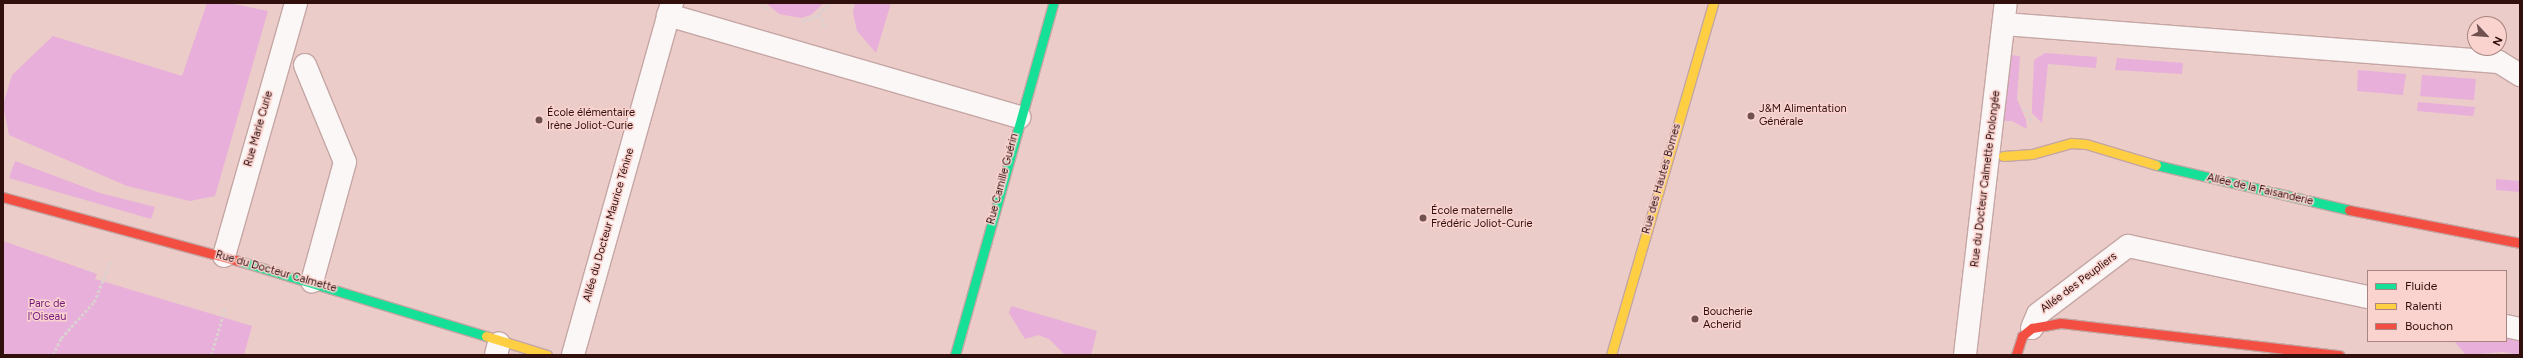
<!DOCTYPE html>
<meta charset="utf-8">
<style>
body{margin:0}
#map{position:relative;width:2523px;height:358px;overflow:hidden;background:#ebccc9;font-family:Figtree,sans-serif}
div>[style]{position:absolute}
.green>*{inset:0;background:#e8afda}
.path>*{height:2.5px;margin-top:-1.25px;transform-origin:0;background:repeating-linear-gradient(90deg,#dbd0d0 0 3px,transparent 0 5px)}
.roads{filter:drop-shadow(1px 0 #c4a6a4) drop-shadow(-1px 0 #c4a6a4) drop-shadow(0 1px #c4a6a4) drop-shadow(0 -1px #c4a6a4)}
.lane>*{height:22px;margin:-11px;padding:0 11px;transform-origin:11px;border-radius:11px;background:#fcf7f7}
.street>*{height:22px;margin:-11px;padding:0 11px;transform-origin:11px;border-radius:11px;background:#fcf7f7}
.fast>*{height:9px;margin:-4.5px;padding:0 4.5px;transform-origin:4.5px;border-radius:4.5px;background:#16e098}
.slow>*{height:9px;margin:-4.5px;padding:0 4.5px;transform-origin:4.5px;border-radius:4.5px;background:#ffcf43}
.jam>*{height:9px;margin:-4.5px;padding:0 4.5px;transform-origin:4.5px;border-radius:4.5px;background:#f24e42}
.dots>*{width:11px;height:11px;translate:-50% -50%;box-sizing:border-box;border:2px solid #fad3cf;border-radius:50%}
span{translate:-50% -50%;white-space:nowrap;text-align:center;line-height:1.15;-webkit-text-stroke:3px #fad3cf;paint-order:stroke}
.poi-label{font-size:11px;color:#300f0d}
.left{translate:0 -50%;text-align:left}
.street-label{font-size:11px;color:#300f0d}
.park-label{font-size:11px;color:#74167a}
.frame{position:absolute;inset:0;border:4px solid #300f0d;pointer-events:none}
.legend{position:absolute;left:2367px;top:270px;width:140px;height:72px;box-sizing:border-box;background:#fad3cf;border:1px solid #a98581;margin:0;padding:5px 7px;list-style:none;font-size:12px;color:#300f0d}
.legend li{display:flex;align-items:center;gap:8px;height:20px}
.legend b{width:20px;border:1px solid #a98581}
.north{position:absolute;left:2467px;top:16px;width:40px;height:40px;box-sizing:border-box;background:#fad3cf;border:1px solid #a98581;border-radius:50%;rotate:116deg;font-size:11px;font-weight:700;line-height:16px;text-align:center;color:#300f0d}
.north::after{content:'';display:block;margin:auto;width:14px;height:18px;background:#71514f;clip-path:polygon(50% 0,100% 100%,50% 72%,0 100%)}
</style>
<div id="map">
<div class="green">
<i style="clip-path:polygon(207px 3px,229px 3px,268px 11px,215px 196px,190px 201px,127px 186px,9px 135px,3px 105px,12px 75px,53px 36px,182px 76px)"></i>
<i style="clip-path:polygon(766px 3px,824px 3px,811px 15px,801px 18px,779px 14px)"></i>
<i style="clip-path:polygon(855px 3px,891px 3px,876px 53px,857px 31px,853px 13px)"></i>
<i style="clip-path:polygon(2045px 53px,2097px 57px,2096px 68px,2048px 64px,2042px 123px,2032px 113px,2032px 105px,2034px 60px)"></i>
<i style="clip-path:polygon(2010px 55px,2020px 56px,2017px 99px,2026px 120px,2027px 129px,2012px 121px,2003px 121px)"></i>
<i style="clip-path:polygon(2117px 58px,2183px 63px,2182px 74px,2115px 70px)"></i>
<i style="clip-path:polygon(2358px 70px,2406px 74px,2403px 95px,2357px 91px)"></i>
<i style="clip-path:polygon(2422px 75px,2476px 79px,2474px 100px,2420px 96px)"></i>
<i style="clip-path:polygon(2418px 102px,2475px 107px,2473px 116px,2417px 111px)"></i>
<i style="clip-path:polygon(15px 161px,100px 193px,155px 207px,151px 219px,9px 178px)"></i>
<i style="clip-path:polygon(2496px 179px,2520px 181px,2520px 192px,2496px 190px)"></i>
<i style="clip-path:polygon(3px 241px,97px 274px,95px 279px,252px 326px,244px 355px,3px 355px)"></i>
<i style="clip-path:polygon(1011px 306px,1097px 331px,1091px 355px,1065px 355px,1049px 339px,1038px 335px,1025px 339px,1009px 313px)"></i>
<i style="clip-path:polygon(2506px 336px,2520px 339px,2520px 355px,2503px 352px,2466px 355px,2454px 341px,2506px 341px)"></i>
</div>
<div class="path">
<i style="left:762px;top:3px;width:9px;rotate:49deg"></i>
<i style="left:819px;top:14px;width:16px;rotate:63deg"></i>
<i style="left:802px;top:21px;width:14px;rotate:-17deg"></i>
<i style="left:815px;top:17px;width:21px;rotate:-43deg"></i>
<i style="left:2026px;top:109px;width:14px;rotate:65deg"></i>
<i style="left:3px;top:352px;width:3px;rotate:72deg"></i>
<i style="left:53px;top:355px;width:19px;rotate:-65deg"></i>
<i style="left:61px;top:338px;width:49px;rotate:-47.5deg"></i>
<i style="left:94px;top:302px;width:45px;rotate:-68deg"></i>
<i style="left:211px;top:355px;width:49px;rotate:-73.4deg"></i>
</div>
<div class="roads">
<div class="lane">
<i style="left:668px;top:15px;width:366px;rotate:16.2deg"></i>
<i style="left:2004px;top:24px;width:496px;rotate:4.4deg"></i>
<i style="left:2499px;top:62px;width:25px;rotate:32deg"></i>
<i style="left:305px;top:65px;width:105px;rotate:67.6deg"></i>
<i style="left:345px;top:162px;width:124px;rotate:105.4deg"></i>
<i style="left:2506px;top:326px;width:14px;rotate:12deg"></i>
<i style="left:2032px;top:328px;width:15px;rotate:-67deg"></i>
<i style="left:2038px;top:314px;width:113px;rotate:-37.1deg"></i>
<i style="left:2128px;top:246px;width:245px;rotate:12deg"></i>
</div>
<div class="street">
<i style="left:224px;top:256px;width:263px;rotate:-74.1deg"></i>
<i style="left:496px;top:355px;width:12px;rotate:-76deg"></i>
<i style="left:573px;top:355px;width:366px;rotate:-74.3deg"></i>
<i style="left:1965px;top:355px;width:354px;rotate:-83.4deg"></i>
</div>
<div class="fast">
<i style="left:2156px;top:165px;width:198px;rotate:13.1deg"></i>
<i style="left:239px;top:261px;width:258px;rotate:16.9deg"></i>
<i style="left:955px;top:355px;width:365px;rotate:-74.4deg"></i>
</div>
<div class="slow">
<i style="left:2003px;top:156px;width:29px;rotate:-4deg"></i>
<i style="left:2032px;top:154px;width:41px;rotate:-15.8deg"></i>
<i style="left:2071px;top:143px;width:15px;rotate:4deg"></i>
<i style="left:2086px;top:144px;width:73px;rotate:16.7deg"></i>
<i style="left:486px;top:336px;width:64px;rotate:17.3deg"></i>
<i style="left:1611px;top:355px;width:366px;rotate:-73.8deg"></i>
</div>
<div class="jam">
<i style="left:3px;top:197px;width:245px;rotate:15.2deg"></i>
<i style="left:2349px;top:210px;width:174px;rotate:10.9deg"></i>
<i style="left:2016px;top:355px;width:20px;rotate:-72deg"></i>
<i style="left:2022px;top:336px;width:13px;rotate:-39deg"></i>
<i style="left:2032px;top:328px;width:29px;rotate:-10deg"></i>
<i style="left:2061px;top:323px;width:280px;rotate:6.6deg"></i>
</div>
</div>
<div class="dots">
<i style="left:1751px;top:116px;background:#71514f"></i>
<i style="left:539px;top:120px;background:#71514f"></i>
<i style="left:1423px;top:218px;background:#71514f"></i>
<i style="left:1695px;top:319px;background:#71514f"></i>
</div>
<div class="poi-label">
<span class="left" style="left:1759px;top:116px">J&amp;M Alimentation<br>Générale</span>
<span class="left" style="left:547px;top:120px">École élémentaire<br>Irène Joliot-Curie</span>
<span class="left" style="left:1431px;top:218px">École maternelle<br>Frédéric Joliot-Curie</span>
<span class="left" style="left:1703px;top:319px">Boucherie<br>Acherid</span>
</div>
<div class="street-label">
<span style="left:259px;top:129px;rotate:-74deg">Rue Marie Curie</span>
<span style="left:1003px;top:179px;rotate:-75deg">Rue Camille Guérin</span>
<span style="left:1662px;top:179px;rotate:-74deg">Rue des Hautes Bornes</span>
<span style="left:1986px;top:179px;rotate:-83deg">Rue du Docteur Calmette Prolongée</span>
<span style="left:2260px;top:190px;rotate:13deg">Allée de la Faisanderie</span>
<span style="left:609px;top:225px;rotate:-74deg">Allée du Docteur Maurice Ténine</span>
<span style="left:276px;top:272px;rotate:16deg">Rue du Docteur Calmette</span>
<span style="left:2079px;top:283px;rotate:-37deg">Allée des Peupliers</span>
</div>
<div class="park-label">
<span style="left:47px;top:311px">Parc de<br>l'Oiseau</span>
</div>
<div class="frame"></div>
<ul class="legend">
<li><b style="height:5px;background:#16e098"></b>Fluide</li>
<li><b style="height:5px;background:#ffcf43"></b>Ralenti</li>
<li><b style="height:5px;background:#f24e42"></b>Bouchon</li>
</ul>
<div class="north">N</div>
</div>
